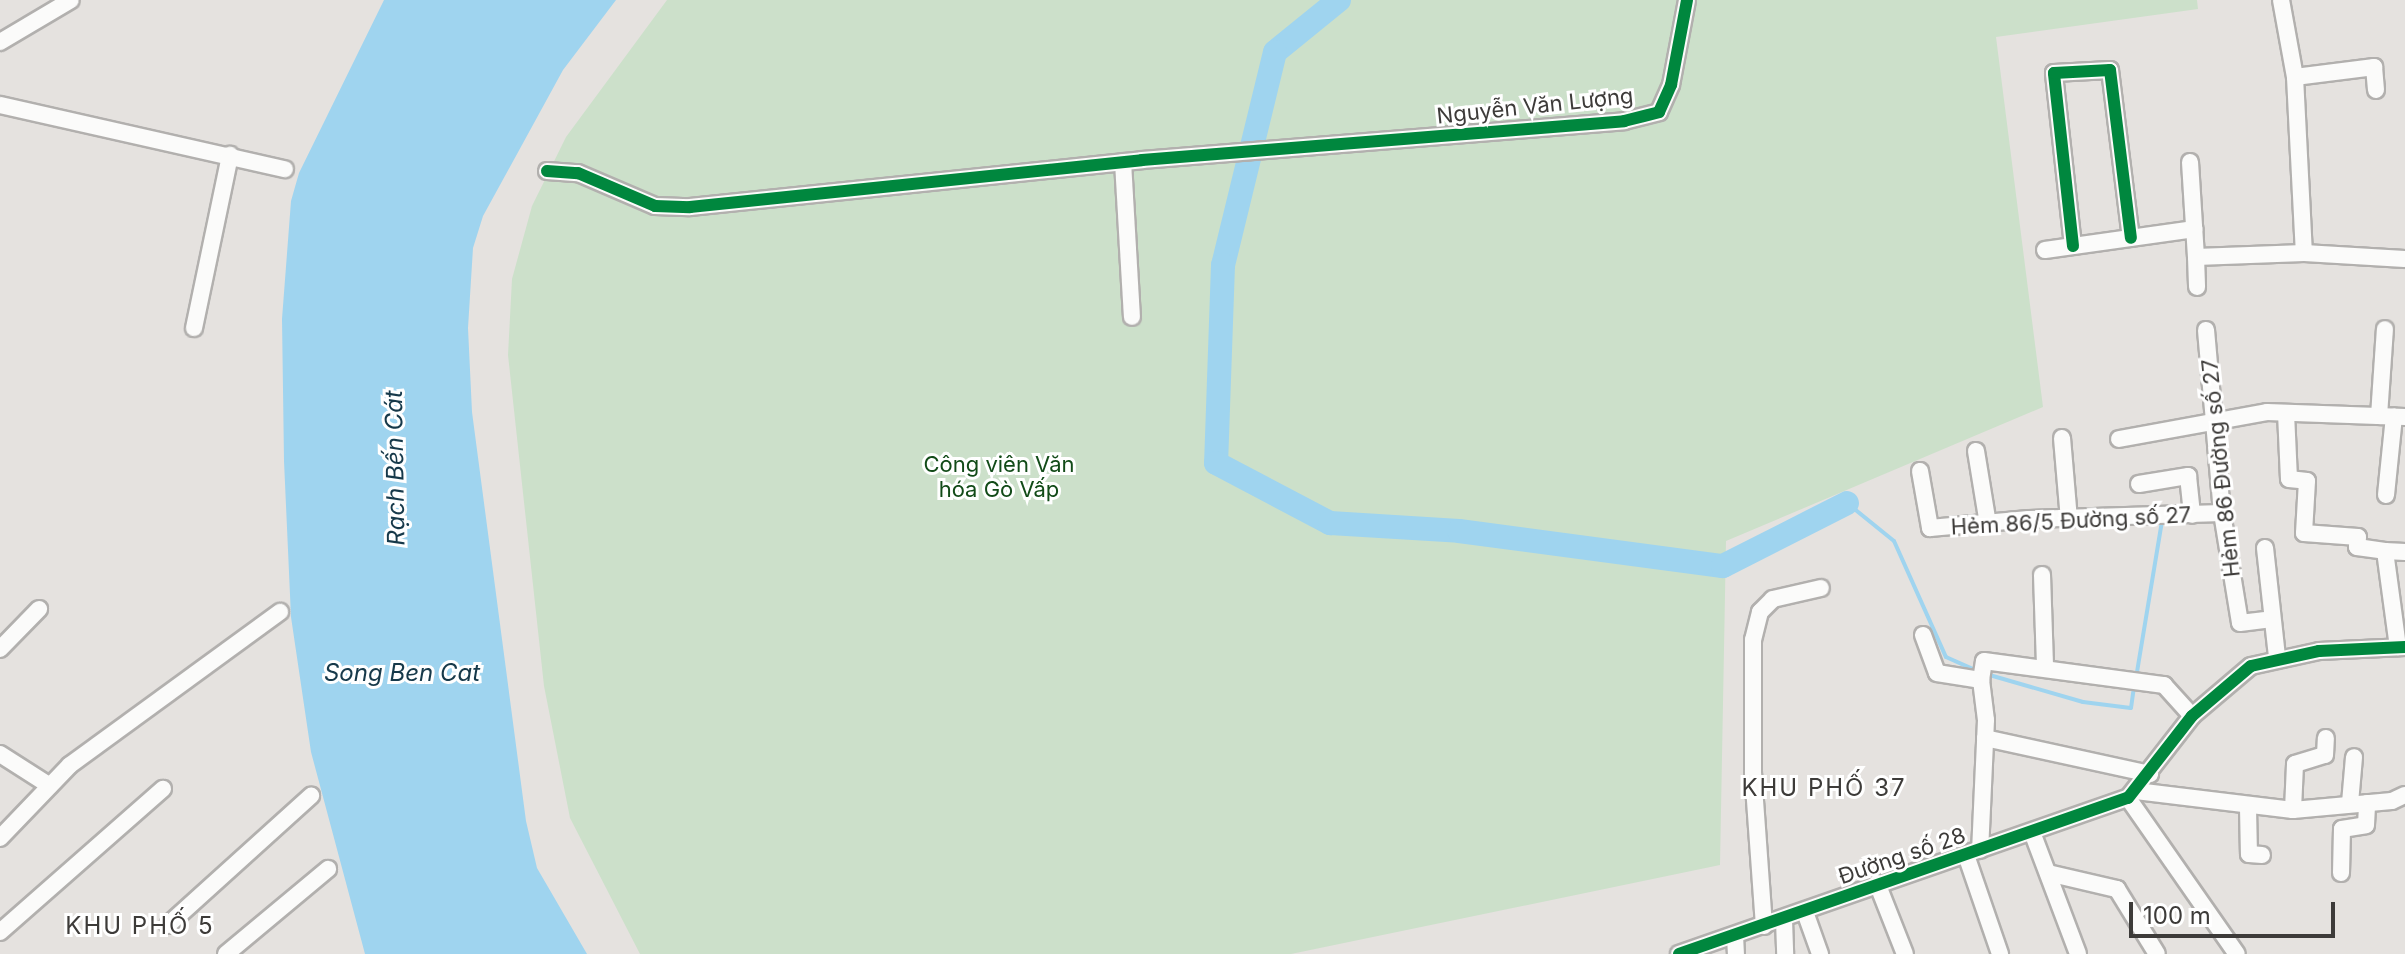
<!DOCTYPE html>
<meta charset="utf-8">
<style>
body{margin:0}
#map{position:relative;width:2405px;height:954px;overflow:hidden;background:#e5e2df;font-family:Inter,sans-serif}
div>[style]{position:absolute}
.green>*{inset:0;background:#cce0ca}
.water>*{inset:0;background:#9fd4ef}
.stream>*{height:4px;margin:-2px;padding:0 2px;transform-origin:2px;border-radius:2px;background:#9fd4ef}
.river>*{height:24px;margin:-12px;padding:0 12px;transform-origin:12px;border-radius:12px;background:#9fd4ef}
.roads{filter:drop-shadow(2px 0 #b2b0ae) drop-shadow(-2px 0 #b2b0ae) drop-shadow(0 2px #b2b0ae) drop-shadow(0 -2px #b2b0ae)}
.street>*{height:16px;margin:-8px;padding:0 8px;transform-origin:8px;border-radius:8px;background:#fbfbfa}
.cycleway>*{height:12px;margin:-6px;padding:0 6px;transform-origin:6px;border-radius:6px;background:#00873e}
span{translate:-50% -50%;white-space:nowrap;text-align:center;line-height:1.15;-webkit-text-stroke:6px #fff;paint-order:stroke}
.street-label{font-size:22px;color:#3d3b39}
.park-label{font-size:22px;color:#124b18}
.water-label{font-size:24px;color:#16394a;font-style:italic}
.neighbourhood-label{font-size:24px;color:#3d3b39;letter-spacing:2px}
.scale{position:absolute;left:2129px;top:902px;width:206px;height:36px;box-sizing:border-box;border:4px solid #3d3b39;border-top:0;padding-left:10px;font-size:24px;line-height:28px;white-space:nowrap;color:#3d3b39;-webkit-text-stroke:6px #fff;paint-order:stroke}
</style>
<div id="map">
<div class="green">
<i style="clip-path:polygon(667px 0,2197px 0,2198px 9px,1996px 37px,2043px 407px,1726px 541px,1720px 865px,1291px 954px,640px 954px,570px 818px,544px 686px,508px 355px,512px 279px,532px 206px,566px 137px)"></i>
</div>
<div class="water">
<i style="clip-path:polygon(384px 0,616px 0,563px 70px,483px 216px,473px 248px,468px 328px,472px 412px,526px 821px,537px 868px,587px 954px,365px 954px,311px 752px,291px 617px,284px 461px,282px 319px,291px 201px,299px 173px)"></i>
</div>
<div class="stream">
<i style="left:1847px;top:503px;width:60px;rotate:39deg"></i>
<i style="left:1894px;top:541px;width:127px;rotate:65.9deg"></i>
<i style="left:1946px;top:657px;width:34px;rotate:24deg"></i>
<i style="left:1986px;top:674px;width:101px;rotate:16.1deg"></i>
<i style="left:2083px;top:702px;width:48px;rotate:7.1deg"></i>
<i style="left:2131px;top:708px;width:22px;rotate:-82deg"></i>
<i style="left:2136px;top:678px;width:159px;rotate:-80.6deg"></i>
</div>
<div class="river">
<i style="left:1339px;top:0;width:82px;rotate:140.9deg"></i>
<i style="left:1275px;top:52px;width:219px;rotate:103.7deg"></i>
<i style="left:1223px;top:265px;width:198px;rotate:92deg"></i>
<i style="left:1216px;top:463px;width:129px;rotate:27.8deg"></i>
<i style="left:1330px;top:523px;width:129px;rotate:3.5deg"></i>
<i style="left:1459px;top:531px;width:266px;rotate:7.6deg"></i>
<i style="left:1723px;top:566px;width:139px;rotate:-26.9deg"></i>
</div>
<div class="roads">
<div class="street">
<i style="left:2281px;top:0;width:78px;rotate:79.7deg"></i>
<i style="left:2295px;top:77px;width:176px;rotate:87.1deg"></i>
<i style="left:2304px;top:253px;width:101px;rotate:3.4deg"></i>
<i style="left:0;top:42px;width:82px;rotate:-30.6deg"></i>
<i style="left:2295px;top:77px;width:80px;rotate:-7.2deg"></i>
<i style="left:2374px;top:67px;width:23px;rotate:85deg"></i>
<i style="left:0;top:105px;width:292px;rotate:12.7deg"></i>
<i style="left:1123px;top:162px;width:155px;rotate:86.7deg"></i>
<i style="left:2190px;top:162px;width:95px;rotate:86.4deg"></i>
<i style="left:2196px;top:257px;width:108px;rotate:-2.1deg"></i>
<i style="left:547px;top:171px;width:31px;rotate:4deg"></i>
<i style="left:578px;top:173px;width:84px;rotate:23.2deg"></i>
<i style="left:655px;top:206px;width:35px;rotate:2deg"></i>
<i style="left:690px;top:207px;width:454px;rotate:-5.9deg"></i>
<i style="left:1142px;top:160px;width:484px;rotate:-4.6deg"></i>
<i style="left:1624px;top:121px;width:36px;rotate:-14deg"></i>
<i style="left:1659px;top:112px;width:30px;rotate:-66deg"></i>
<i style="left:1671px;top:85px;width:86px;rotate:-79.3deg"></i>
<i style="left:2073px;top:246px;width:174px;rotate:-96.3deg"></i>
<i style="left:2054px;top:73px;width:56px;rotate:-3.1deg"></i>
<i style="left:2110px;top:70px;width:169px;rotate:82.9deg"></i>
<i style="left:2045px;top:250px;width:151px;rotate:-8deg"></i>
<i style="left:2196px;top:257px;width:30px;rotate:88deg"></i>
<i style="left:194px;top:328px;width:177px;rotate:-78.2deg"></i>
<i style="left:2206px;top:330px;width:184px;rotate:85deg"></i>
<i style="left:2222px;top:513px;width:111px;rotate:80.7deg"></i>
<i style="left:2240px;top:623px;width:32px;rotate:-7deg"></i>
<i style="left:2286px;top:413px;width:66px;rotate:87.4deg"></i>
<i style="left:2289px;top:479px;width:18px;rotate:6deg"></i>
<i style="left:2307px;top:481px;width:52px;rotate:93.3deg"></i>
<i style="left:2304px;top:533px;width:54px;rotate:4.2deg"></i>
<i style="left:2358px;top:537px;width:10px;rotate:96deg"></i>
<i style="left:2357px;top:547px;width:28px;rotate:8deg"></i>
<i style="left:2385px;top:551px;width:97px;rotate:82.3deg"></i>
<i style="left:2379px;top:416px;width:87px;rotate:-86.1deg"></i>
<i style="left:2062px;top:438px;width:82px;rotate:85.1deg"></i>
<i style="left:2119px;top:439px;width:150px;rotate:-10.3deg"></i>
<i style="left:2267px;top:412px;width:138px;rotate:2.1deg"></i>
<i style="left:1976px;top:451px;width:74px;rotate:80.7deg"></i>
<i style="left:1920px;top:471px;width:58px;rotate:80deg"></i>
<i style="left:1930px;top:528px;width:99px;rotate:-5.2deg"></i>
<i style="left:2029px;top:519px;width:193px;rotate:-1.8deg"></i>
<i style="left:2139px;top:484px;width:50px;rotate:-9.3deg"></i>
<i style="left:2188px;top:476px;width:39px;rotate:84deg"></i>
<i style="left:2386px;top:495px;width:79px;rotate:-84.2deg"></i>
<i style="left:2265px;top:548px;width:110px;rotate:83.7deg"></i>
<i style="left:2385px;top:551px;width:20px;rotate:3deg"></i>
<i style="left:2042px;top:575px;width:92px;rotate:88.1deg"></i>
<i style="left:1923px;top:635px;width:40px;rotate:69.8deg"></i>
<i style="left:1937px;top:673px;width:45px;rotate:9deg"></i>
<i style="left:1981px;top:680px;width:40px;rotate:82.9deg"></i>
<i style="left:1986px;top:720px;width:130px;rotate:92.6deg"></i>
<i style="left:0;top:649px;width:56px;rotate:-45.7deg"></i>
<i style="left:1981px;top:680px;width:19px;rotate:-81deg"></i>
<i style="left:1984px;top:661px;width:182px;rotate:7.6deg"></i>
<i style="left:2164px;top:685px;width:42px;rotate:47.9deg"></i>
<i style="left:1985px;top:738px;width:169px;rotate:12.3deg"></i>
<i style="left:0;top:754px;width:59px;rotate:32.6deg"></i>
<i style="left:2136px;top:791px;width:158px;rotate:6.9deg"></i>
<i style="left:2293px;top:810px;width:99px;rotate:-5.2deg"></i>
<i style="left:2392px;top:801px;width:14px;rotate:-25deg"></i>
<i style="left:2128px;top:798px;width:190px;rotate:55.1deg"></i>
<i style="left:2350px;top:803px;width:46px;rotate:-85deg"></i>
<i style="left:2248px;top:808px;width:46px;rotate:88.8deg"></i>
<i style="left:2249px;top:854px;width:13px;rotate:4deg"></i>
<i style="left:2293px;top:810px;width:46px;rotate:-87.5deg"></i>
<i style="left:2295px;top:764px;width:31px;rotate:-17deg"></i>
<i style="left:2325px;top:755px;width:17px;rotate:-87deg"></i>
<i style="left:2032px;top:832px;width:130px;rotate:69.3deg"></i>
<i style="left:0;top:838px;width:101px;rotate:-46.2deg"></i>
<i style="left:70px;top:765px;width:260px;rotate:-36.1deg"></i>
<i style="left:1966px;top:855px;width:105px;rotate:71deg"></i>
<i style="left:2048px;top:873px;width:71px;rotate:13.1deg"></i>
<i style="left:2117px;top:889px;width:76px;rotate:58.4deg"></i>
<i style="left:2341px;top:873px;width:44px;rotate:-88.7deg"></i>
<i style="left:2342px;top:829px;width:24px;rotate:-9deg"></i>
<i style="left:2366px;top:825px;width:22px;rotate:-87deg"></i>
<i style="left:1877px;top:883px;width:76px;rotate:68.5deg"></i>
<i style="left:1805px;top:912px;width:45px;rotate:70.3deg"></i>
<i style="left:1784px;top:920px;width:34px;rotate:88deg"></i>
<i style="left:168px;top:925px;width:193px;rotate:-42.1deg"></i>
<i style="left:1764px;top:926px;width:154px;rotate:-94.1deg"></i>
<i style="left:1753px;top:772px;width:132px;rotate:-90deg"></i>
<i style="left:1753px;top:640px;width:29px;rotate:-76deg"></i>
<i style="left:1760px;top:612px;width:18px;rotate:-45deg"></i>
<i style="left:1773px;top:599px;width:49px;rotate:-12.9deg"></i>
<i style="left:0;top:932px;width:217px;rotate:-41.3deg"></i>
<i style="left:1735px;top:936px;width:18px;rotate:87deg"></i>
<i style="left:226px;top:954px;width:133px;rotate:-39.8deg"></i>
<i style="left:1679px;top:954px;width:475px;rotate:-19.2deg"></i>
<i style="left:2128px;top:798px;width:104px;rotate:-52deg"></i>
<i style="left:2192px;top:716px;width:77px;rotate:-40.3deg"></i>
<i style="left:2251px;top:666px;width:70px;rotate:-12.4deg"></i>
<i style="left:2319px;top:651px;width:86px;rotate:-2.7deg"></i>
</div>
</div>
<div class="cycleway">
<i style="left:547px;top:171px;width:31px;rotate:4deg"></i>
<i style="left:578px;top:173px;width:84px;rotate:23.2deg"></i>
<i style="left:655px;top:206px;width:35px;rotate:2deg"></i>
<i style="left:690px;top:207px;width:454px;rotate:-5.9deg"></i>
<i style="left:1142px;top:160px;width:484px;rotate:-4.6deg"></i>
<i style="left:1624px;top:121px;width:36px;rotate:-14deg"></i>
<i style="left:1659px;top:112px;width:30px;rotate:-66deg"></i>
<i style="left:1671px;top:85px;width:86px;rotate:-79.3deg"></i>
<i style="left:2073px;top:246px;width:174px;rotate:-96.3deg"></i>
<i style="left:2054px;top:73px;width:56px;rotate:-3.1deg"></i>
<i style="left:2110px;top:70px;width:169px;rotate:82.9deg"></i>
<i style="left:1679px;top:954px;width:475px;rotate:-19.2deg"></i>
<i style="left:2128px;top:798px;width:104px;rotate:-52deg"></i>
<i style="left:2192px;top:716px;width:77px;rotate:-40.3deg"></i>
<i style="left:2251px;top:666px;width:70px;rotate:-12.4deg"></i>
<i style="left:2319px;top:651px;width:86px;rotate:-2.7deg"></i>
</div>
<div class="street-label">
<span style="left:1535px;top:106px;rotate:-6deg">Nguyễn Văn Lượng</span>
<span style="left:2221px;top:468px;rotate:-96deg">Hẻm 86 Đường số 27</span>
<span style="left:2071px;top:521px;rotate:-3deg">Hẻm 86/5 Đường số 27</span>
<span style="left:1902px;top:856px;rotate:-19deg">Đường số 28</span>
</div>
<div class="park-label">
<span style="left:999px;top:477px">Công viên Văn<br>hóa Gò Vấp</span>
</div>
<div class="water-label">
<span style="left:395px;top:468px;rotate:-91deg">Rạch Bến Cát</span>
<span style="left:402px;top:673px">Song Ben Cat</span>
</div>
<div class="neighbourhood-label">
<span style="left:1824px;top:788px">KHU PHỐ 37</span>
<span style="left:140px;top:926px">KHU PHỐ 5</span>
</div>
<div class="scale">100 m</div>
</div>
